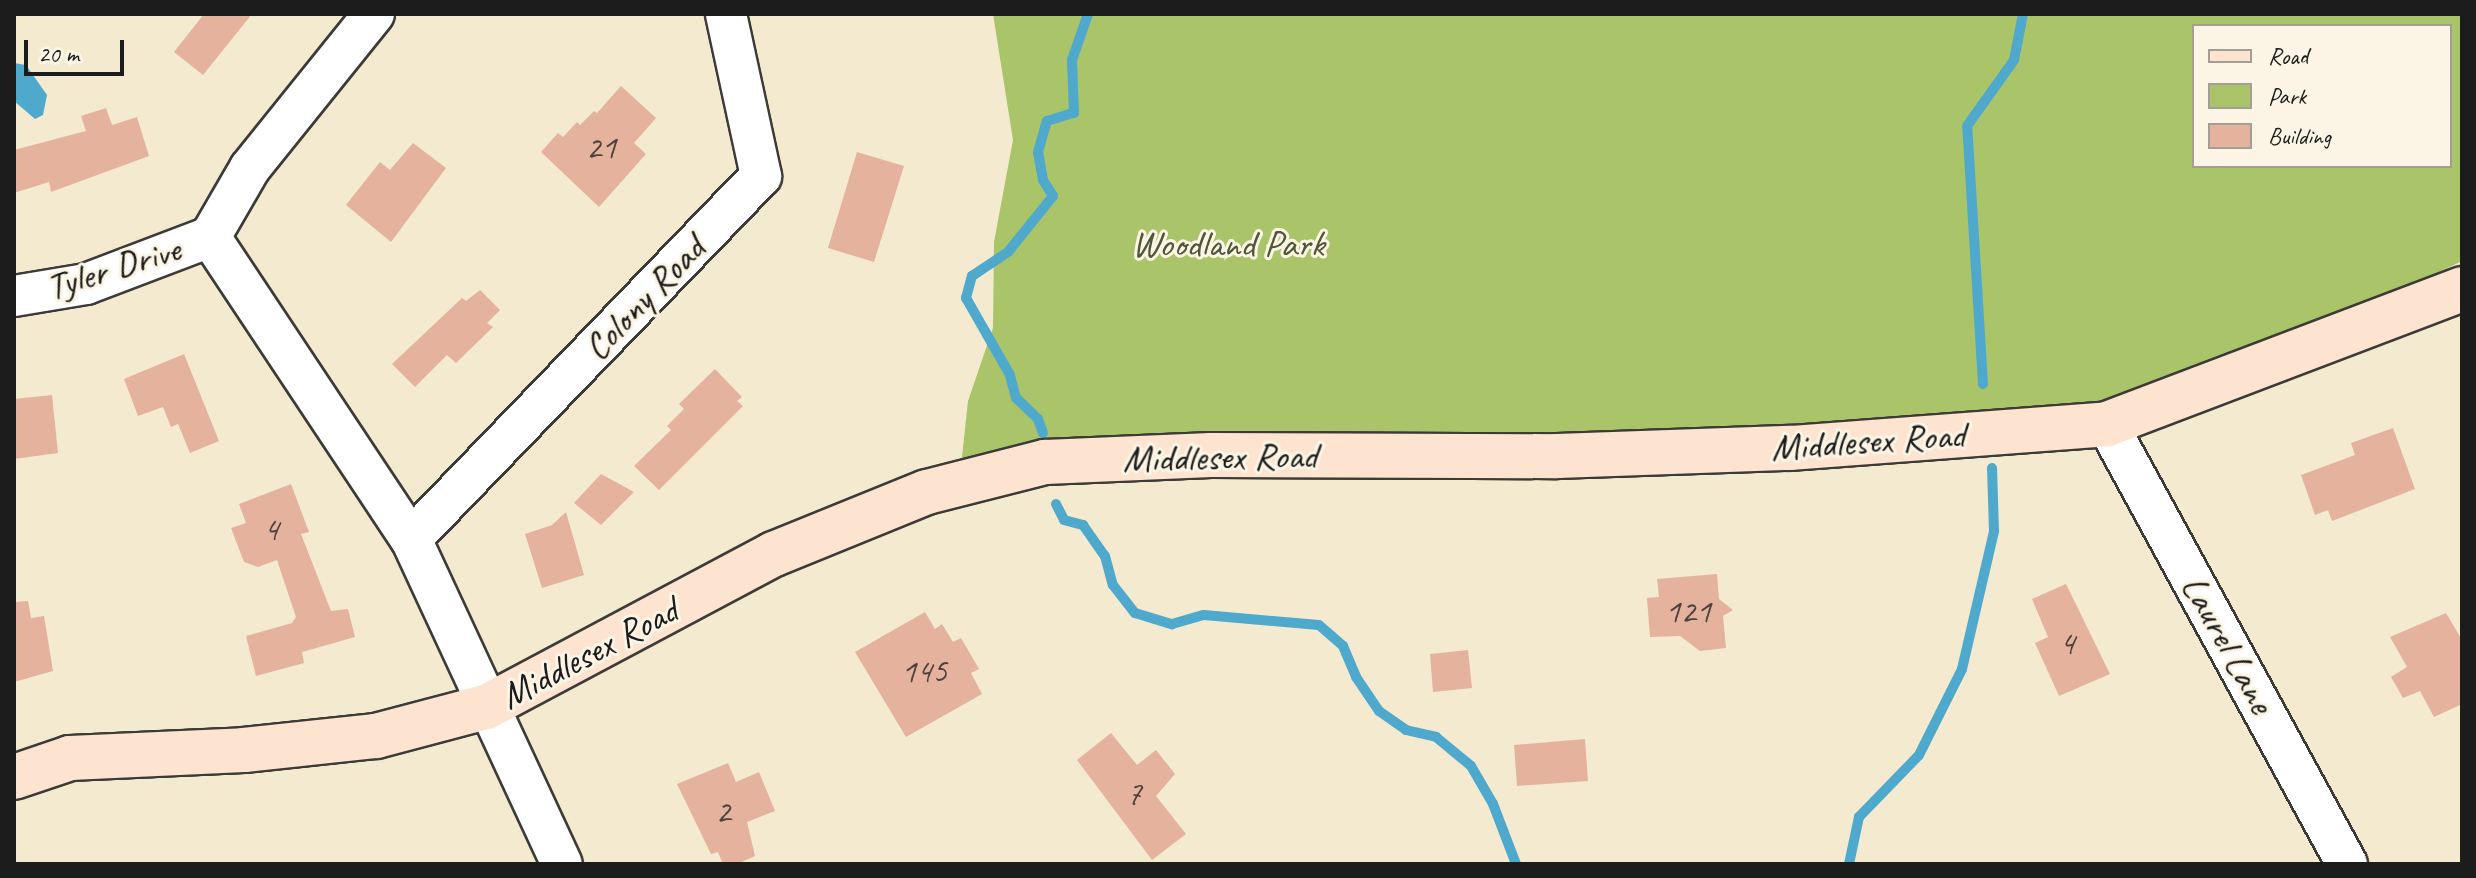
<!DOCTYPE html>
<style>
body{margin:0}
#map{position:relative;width:2476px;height:878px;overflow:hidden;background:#f4ead0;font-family:Caveat,sans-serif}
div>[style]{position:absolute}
.green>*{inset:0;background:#aac46a}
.water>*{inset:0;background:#4fa9cd}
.stream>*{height:10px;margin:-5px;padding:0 5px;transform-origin:5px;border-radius:5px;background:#4fa9cd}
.building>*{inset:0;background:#e5b29e}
.roads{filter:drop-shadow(2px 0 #3c3b37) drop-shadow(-2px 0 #3c3b37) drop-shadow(0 2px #3c3b37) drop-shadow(0 -2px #3c3b37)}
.street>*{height:40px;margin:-20px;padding:0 20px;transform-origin:20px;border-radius:20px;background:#fff}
.secondary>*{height:44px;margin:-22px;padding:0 22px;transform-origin:22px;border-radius:22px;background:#fde4d0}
span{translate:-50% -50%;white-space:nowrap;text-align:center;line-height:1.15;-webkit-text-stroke:6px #fcf5e5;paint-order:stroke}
.number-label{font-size:34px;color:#4e423c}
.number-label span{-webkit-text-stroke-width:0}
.park-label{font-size:38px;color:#4e5737}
.street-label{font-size:38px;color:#1c1c1c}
.frame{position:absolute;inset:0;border:16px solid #1c1c1c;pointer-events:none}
.legend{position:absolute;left:2192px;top:24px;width:260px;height:144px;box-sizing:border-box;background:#fcf5e5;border:2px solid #a29e95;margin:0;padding:10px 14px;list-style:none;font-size:24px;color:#1c1c1c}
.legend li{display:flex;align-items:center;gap:16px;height:40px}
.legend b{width:40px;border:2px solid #a29e95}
.scale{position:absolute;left:24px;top:40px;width:100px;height:36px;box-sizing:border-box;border:4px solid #1c1c1c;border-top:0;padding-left:10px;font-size:24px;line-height:28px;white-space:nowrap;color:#1c1c1c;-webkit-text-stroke:6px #fcf5e5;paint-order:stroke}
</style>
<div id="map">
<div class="green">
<i style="clip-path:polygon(evenodd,993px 14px,2462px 14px,2462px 261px,2398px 292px,2105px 407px,977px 481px,962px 457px,968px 401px,993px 328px,994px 242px,1013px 140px,993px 14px,2194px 26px,2450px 26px,2450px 166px,2194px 166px,2194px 26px)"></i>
</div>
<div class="water">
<i style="clip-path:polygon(14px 63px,26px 65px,47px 95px,43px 115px,35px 119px,14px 101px)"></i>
</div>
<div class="stream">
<i style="left:1983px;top:384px;width:258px;rotate:-93.5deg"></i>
<i style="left:1967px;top:126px;width:81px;rotate:-54.5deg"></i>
<i style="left:2014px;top:60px;width:47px;rotate:-78.9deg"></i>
<i style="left:1043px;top:433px;width:15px;rotate:-110deg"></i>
<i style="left:1038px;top:419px;width:30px;rotate:-136deg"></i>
<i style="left:1016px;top:398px;width:24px;rotate:-105deg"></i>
<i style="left:1010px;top:375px;width:89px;rotate:-119.7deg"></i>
<i style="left:966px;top:298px;width:23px;rotate:-75deg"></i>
<i style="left:972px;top:276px;width:43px;rotate:-33.7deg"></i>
<i style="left:1008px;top:252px;width:72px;rotate:-51.2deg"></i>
<i style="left:1053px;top:196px;width:19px;rotate:-122deg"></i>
<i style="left:1043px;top:180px;width:28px;rotate:-100deg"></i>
<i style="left:1038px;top:152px;width:32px;rotate:-74deg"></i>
<i style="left:1047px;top:121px;width:28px;rotate:-17deg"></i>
<i style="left:1074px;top:113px;width:53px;rotate:-92.2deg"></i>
<i style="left:1072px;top:60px;width:49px;rotate:-70.8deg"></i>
<i style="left:1056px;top:504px;width:18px;rotate:63deg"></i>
<i style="left:1064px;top:520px;width:20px;rotate:15deg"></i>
<i style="left:1083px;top:525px;width:38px;rotate:55deg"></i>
<i style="left:1105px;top:556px;width:30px;rotate:75deg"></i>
<i style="left:1113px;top:585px;width:36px;rotate:52deg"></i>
<i style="left:1135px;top:613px;width:39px;rotate:17deg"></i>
<i style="left:1172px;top:624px;width:33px;rotate:-16deg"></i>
<i style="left:1204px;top:615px;width:115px;rotate:5deg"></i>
<i style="left:1319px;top:625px;width:32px;rotate:41deg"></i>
<i style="left:1343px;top:646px;width:34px;rotate:67deg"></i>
<i style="left:1356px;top:677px;width:41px;rotate:55.9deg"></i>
<i style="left:1379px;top:711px;width:33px;rotate:35deg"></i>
<i style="left:1406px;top:730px;width:31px;rotate:13deg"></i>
<i style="left:1436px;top:737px;width:45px;rotate:39.6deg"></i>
<i style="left:1471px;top:766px;width:44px;rotate:59.9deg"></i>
<i style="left:1493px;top:804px;width:64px;rotate:69deg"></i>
<i style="left:1849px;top:864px;width:48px;rotate:-78deg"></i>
<i style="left:1859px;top:817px;width:86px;rotate:-45.9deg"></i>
<i style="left:1919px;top:755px;width:96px;rotate:-63.4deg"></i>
<i style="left:1962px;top:669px;width:142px;rotate:-76.9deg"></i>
<i style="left:1994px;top:531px;width:63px;rotate:-91.8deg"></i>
</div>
<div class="building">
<i style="clip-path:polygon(204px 14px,252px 14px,203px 75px,174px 52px)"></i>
<i style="clip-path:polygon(621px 86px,656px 118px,634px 143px,646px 154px,599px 207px,541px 152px,558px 133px,563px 137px,577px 122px,580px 125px,594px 111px,597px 113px)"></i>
<i style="clip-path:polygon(106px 108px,112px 125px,137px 117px,149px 156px,51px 192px,49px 182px,14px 193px,14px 150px,86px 131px,81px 116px)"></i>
<i style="clip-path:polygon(413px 143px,446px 168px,391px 242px,346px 205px,380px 162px,390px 170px)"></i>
<i style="clip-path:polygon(857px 152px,904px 166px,874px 262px,828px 248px)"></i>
<i style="clip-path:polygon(480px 290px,500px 310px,487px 323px,493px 327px,456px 363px,447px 355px,415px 387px,392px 364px,462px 298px,466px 301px)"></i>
<i style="clip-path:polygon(184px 354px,219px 441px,190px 453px,178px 424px,171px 427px,163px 407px,138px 416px,124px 379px)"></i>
<i style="clip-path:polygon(715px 369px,742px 397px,737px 401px,743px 406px,659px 490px,634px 466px,671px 430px,667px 426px,684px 409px,679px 404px)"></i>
<i style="clip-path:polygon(52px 395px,58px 453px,14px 459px,14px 399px)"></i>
<i style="clip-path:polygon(2393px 428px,2415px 489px,2332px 521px,2328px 510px,2315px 515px,2301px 475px,2355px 455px,2351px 443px)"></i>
<i style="clip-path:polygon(601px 474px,634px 492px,601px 525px,574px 503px)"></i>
<i style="clip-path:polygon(291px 484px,309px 532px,301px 534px,331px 611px,348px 609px,355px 637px,302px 652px,304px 663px,256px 676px,246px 636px,292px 623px,296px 617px,277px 560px,258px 567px,244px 562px,231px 528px,246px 523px,239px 504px)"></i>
<i style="clip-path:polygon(566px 512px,584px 575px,542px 588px,525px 534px,552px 525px)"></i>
<i style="clip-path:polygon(1717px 574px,1719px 599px,1733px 610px,1723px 616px,1726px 648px,1700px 651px,1680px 636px,1650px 637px,1647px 598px,1659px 597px,1657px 579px)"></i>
<i style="clip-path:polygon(2066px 584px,2110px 674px,2059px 696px,2035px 643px,2048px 637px,2032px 599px)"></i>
<i style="clip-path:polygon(28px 601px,31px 618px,44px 616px,53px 671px,14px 682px,14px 602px)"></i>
<i style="clip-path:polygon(925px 612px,935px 629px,942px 624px,953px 642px,961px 638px,979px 669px,971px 673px,982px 694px,906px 737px,855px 652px)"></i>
<i style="clip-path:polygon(2446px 613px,2462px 640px,2462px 704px,2434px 717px,2420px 691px,2403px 698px,2391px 677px,2407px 667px,2390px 637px)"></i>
<i style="clip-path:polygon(1468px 650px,1472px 688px,1433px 692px,1430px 654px)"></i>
<i style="clip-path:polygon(1111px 733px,1137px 765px,1156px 750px,1175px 774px,1156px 796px,1186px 834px,1152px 860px,1077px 760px)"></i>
<i style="clip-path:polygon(1585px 739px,1588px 781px,1517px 786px,1514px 745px)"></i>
<i style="clip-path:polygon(728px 763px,736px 782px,759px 772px,775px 811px,747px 822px,755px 856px,737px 864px,723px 864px,718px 852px,711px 854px,677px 784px)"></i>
</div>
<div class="roads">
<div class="street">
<i style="left:210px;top:237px;width:363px;rotate:56.4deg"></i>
<i style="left:411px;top:539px;width:358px;rotate:65.1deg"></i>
<i style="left:210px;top:237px;width:80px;rotate:-59.9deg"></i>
<i style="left:250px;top:168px;width:198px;rotate:-51.2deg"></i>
<i style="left:14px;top:296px;width:73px;rotate:-9.5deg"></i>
<i style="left:86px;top:284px;width:133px;rotate:-20.8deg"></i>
<i style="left:2107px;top:424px;width:501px;rotate:61.39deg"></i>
<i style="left:411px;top:539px;width:504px;rotate:-46.04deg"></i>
<i style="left:761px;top:176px;width:166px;rotate:-102.2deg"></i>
</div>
<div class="secondary">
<i style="left:14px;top:777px;width:59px;rotate:-18.7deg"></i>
<i style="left:70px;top:758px;width:174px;rotate:-2.6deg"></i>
<i style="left:244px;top:750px;width:133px;rotate:-6.1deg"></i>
<i style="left:376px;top:736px;width:114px;rotate:-14.8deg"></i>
<i style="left:486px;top:707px;width:326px;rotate:-28deg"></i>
<i style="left:774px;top:554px;width:165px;rotate:-22.1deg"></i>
<i style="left:927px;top:492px;width:122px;rotate:-14.3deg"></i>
<i style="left:1045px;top:462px;width:166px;rotate:-2.4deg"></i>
<i style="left:1211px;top:455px;width:346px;rotate:0.2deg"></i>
<i style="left:1557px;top:456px;width:234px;rotate:-2deg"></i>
<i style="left:1791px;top:448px;width:317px;rotate:-4.3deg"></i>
<i style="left:2107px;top:424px;width:380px;rotate:-20.8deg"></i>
</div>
</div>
<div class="number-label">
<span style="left:601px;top:147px">21</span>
<span style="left:271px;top:529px">4</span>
<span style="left:1688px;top:611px">121</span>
<span style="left:2067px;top:643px">4</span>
<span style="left:924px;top:671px">145</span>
<span style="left:1134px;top:793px">7</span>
<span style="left:723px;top:811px">2</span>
</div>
<div class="park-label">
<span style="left:1228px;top:244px">Woodland Park</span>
</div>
<div class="street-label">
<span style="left:113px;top:268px;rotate:-17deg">Tyler Drive</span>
<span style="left:644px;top:298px;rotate:-46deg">Colony Road</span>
<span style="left:1868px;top:441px;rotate:-4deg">Middlesex Road</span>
<span style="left:1220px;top:457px;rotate:-1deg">Middlesex Road</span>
<span style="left:2228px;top:644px;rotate:61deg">Laurel Lane</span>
<span style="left:589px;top:653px;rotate:-28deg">Middlesex Road</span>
</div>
<div class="frame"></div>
<ul class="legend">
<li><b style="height:10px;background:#fde4d0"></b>Road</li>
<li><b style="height:22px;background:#aac46a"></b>Park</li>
<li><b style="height:22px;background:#e5b29e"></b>Building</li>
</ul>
<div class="scale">20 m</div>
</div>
